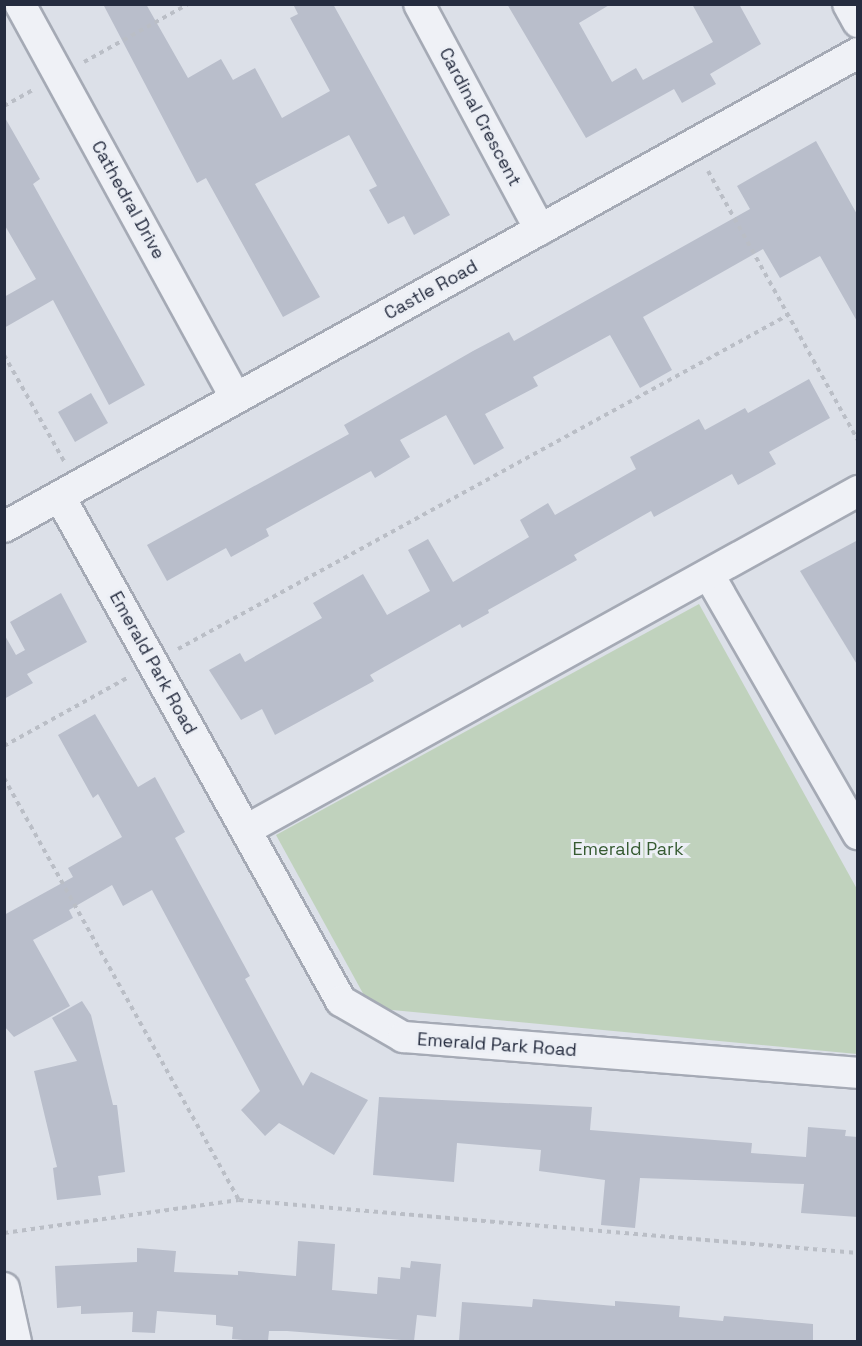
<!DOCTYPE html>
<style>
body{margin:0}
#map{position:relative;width:862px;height:1346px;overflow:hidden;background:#dce0e8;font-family:"Space Grotesk",sans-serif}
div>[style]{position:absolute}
.green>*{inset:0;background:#c0d2bd}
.building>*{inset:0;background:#b9becb}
.path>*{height:4px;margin-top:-2px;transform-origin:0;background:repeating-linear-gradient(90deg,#babec6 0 4.5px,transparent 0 9px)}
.roads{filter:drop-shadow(2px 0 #a5aab5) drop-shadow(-2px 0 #a5aab5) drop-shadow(0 2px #a5aab5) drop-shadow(0 -2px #a5aab5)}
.minor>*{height:30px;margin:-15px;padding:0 15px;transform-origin:15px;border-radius:15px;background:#eff1f6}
span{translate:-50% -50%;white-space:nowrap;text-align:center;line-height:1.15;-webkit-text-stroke:6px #eceff5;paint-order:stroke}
.street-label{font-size:18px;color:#252c3f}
.park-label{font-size:18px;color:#365b32}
.frame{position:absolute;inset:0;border:6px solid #252c3f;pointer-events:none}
</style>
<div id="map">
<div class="green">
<i style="clip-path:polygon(699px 604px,857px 889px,857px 1054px,371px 1008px,276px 835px)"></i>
</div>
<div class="building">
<i style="clip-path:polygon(103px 4px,146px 4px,188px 78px,221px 59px,233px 80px,255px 68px,282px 118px,330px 91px,290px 18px,298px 14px,293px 4px,333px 4px,450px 215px,414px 235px,404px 216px,388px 224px,369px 190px,377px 186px,349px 135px,255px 184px,320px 297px,283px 317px,206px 178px,197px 183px)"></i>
<i style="clip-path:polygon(507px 4px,611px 4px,579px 23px,612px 82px,636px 68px,643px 80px,713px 42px,692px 4px,739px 4px,761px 44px,710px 74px,716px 84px,682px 103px,674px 89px,586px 138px)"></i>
<i style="clip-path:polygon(4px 116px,40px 179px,33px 184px,145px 385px,109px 405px,53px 300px,4px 328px,4px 297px,36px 279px,4px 224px)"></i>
<i style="clip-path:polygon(816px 141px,858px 216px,858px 323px,820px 256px,780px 278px,763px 249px,643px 317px,672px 370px,640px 388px,610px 335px,533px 377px,538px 386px,485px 414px,504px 448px,474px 465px,446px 415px,400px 440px,410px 457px,375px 478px,371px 471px,266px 529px,269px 536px,231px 557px,226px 548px,167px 581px,147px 545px,349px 434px,344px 425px,473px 351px,509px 332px,514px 341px,750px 209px,737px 186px)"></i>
<i style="clip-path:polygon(809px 379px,830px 418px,769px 452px,776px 464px,738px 485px,732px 474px,654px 517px,651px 511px,574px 555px,577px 560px,488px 610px,489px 613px,462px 628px,460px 624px,370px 675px,374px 681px,275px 735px,262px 709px,241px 720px,209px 670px,240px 653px,245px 662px,322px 618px,313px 603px,363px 574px,387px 615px,430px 591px,408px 550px,428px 539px,453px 582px,529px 537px,520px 520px,548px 503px,555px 515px,636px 469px,630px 457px,699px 419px,705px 430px,745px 408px,748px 413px)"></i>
<i style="clip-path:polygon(91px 393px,108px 423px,75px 442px,58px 412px)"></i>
<i style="clip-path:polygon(858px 540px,858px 666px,800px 571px)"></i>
<i style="clip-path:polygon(61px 593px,87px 642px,27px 674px,33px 683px,4px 699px,4px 634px,16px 655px,25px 650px,10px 622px)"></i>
<i style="clip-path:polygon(95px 714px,138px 787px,155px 777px,185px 832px,175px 838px,250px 976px,245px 979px,303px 1086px,311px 1072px,368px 1100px,334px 1155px,279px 1123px,265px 1136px,241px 1110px,260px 1091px,152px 890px,123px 906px,112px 885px,69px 910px,73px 918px,33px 940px,70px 1006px,14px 1037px,4px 1026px,4px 915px,73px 877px,68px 868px,122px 837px,98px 794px,93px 798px,58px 735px)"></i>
<i style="clip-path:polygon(82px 1001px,91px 1015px,113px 1105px,117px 1105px,125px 1172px,98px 1176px,101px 1195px,57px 1200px,53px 1168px,57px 1167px,34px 1071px,77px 1061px,52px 1018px)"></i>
<i style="clip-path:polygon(379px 1097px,592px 1107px,590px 1130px,752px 1143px,751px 1153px,806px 1157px,808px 1127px,846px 1130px,845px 1136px,858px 1137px,858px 1217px,801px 1213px,804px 1184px,640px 1178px,635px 1228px,601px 1225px,605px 1180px,539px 1171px,541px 1150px,457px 1143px,454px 1182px,373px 1175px)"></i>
<i style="clip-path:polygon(298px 1241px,335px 1244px,332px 1290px,377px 1294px,378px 1277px,400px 1279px,401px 1267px,410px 1268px,411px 1261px,441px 1264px,436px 1317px,417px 1315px,414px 1341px,287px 1331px,269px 1331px,268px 1341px,254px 1341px,232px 1339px,233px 1327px,216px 1325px,216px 1315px,157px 1311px,155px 1333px,132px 1332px,133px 1312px,81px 1314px,81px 1306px,57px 1308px,55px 1266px,137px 1262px,137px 1248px,176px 1251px,174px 1272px,238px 1275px,238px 1271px,296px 1276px)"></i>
<i style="clip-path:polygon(533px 1299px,615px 1306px,615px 1301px,680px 1306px,679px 1317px,723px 1321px,724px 1316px,813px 1324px,813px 1341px,459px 1341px,462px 1302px,532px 1307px)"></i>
</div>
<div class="path">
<i style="left:84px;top:62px;width:119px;rotate:-29.1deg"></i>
<i style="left:4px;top:106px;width:35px;rotate:-29deg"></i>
<i style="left:708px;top:171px;width:308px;rotate:60.9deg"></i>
<i style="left:4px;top:355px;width:122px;rotate:60.5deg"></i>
<i style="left:178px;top:649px;width:695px;rotate:-28.7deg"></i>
<i style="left:4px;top:746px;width:141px;rotate:-28.9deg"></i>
<i style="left:4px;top:778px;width:483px;rotate:60.9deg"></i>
<i style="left:4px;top:1233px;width:237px;rotate:-8deg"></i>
<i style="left:239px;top:1200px;width:621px;rotate:4.89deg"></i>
</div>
<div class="roads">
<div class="minor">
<i style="left:20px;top:4px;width:447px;rotate:61.3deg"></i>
<i style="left:419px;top:4px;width:256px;rotate:61.8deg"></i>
<i style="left:848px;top:4px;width:21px;rotate:61deg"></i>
<i style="left:60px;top:497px;width:577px;rotate:60.86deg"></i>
<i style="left:341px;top:1001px;width:72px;rotate:30.1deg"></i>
<i style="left:403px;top:1037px;width:456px;rotate:4.5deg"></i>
<i style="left:4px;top:527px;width:977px;rotate:-29.03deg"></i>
<i style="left:709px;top:575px;width:299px;rotate:60.1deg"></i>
<i style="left:246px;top:830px;width:700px;rotate:-28.98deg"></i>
<i style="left:4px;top:1288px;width:55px;rotate:77.5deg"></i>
</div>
</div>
<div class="street-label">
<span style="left:480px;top:117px;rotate:62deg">Cardinal Crescent</span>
<span style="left:128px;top:200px;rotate:61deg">Cathedral Drive</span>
<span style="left:431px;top:290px;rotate:-29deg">Castle Road</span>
<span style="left:153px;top:663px;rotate:61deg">Emerald Park Road</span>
<span style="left:497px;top:1045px;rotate:4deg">Emerald Park Road</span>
</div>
<div class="park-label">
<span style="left:628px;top:849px">Emerald Park</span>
</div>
<div class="frame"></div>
</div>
